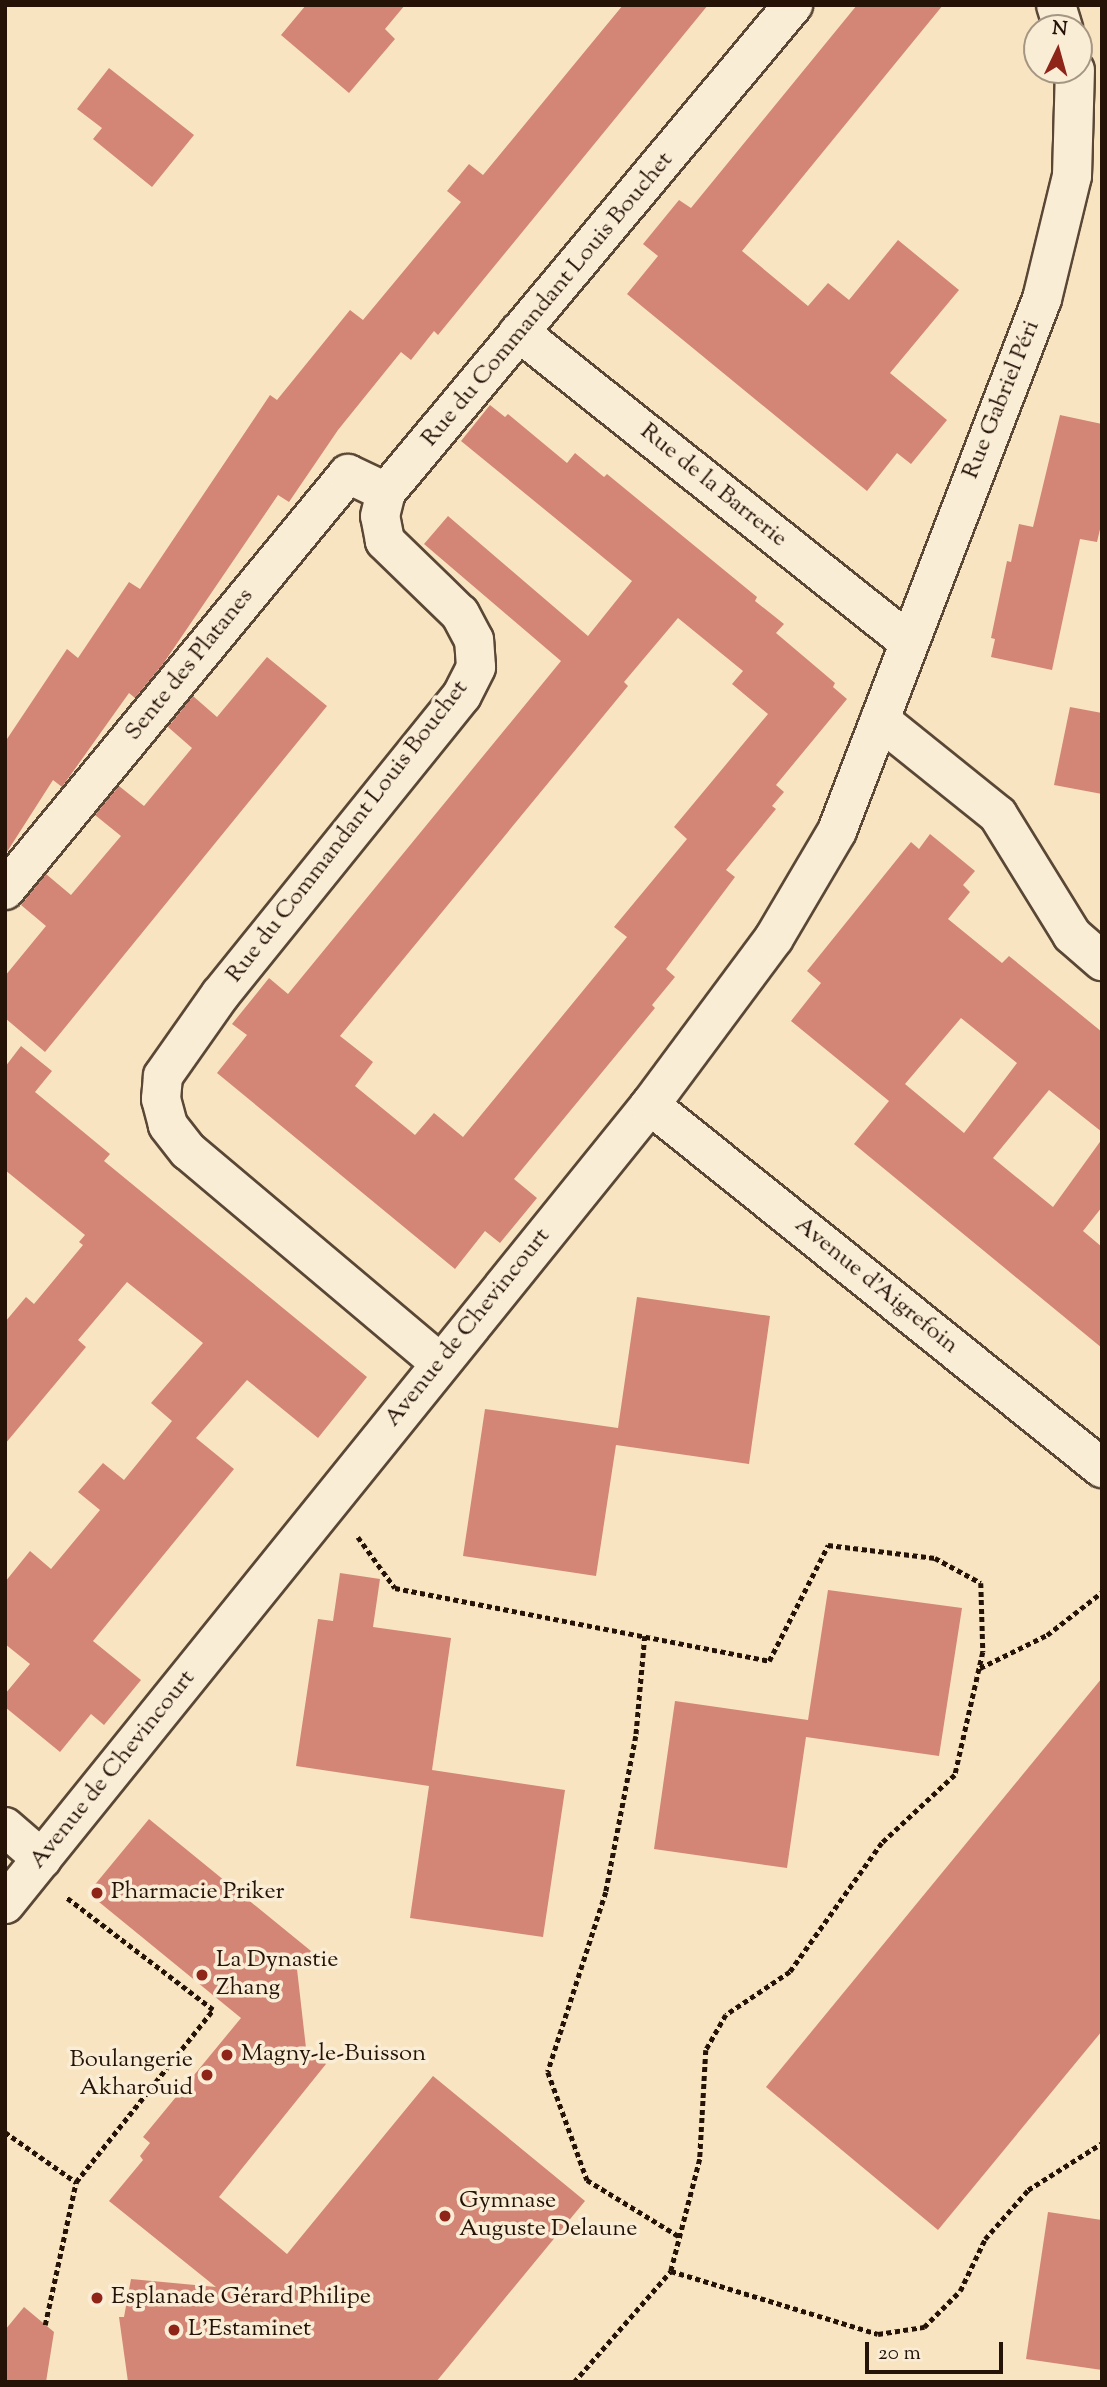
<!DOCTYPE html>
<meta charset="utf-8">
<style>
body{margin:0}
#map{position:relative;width:1107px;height:2387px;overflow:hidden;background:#f8e4c0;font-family:"Sorts Mill Goudy",serif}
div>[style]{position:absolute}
.building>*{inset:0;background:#d38675}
.path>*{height:4.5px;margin-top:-2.25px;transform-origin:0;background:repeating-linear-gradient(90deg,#261308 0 5px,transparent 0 8.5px)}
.roads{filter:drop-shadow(2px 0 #5a4736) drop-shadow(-2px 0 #5a4736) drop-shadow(0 2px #5a4736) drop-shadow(0 -2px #5a4736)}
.minor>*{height:38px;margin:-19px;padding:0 19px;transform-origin:19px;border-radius:19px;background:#faedd6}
.dots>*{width:19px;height:19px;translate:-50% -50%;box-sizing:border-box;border:4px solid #faedd6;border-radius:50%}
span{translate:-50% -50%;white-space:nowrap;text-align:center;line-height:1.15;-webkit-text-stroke:7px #faedd6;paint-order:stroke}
.street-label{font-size:24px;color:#261308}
.poi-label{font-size:24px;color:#261308}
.left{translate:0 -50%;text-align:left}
.right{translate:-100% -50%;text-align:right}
.frame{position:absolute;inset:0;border:7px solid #261308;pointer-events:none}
.north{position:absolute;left:1023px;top:14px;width:70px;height:70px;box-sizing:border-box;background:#faedd6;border:2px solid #a59684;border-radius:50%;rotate:5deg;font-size:19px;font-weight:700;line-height:28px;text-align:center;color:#261308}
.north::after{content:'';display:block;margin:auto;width:24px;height:32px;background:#8f2418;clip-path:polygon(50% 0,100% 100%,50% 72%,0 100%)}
.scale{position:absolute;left:865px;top:2342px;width:138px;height:32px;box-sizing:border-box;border:4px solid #261308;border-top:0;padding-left:9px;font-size:21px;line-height:24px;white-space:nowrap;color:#261308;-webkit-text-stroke:5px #faedd6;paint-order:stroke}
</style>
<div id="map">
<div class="building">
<i style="clip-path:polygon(306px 5px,405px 5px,385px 29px,395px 39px,349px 93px,281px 35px)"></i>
<i style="clip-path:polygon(623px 5px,708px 5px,438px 335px,434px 331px,411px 360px,401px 352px,338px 430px,289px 502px,278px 495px,163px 664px,135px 698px,129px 693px,62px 787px,53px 780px,5px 855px,5px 742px,67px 649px,78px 658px,129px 582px,140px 589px,270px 395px,277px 400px,350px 310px,363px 320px,461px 202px,447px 191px,469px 164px,483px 175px)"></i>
<i style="clip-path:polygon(857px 5px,943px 5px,742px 251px,808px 306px,828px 283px,849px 300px,898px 240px,959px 290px,890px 373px,947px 420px,911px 464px,897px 453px,867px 491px,627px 294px,658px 256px,643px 244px,679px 200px,691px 208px)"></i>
<i style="clip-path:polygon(109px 68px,194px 135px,152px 187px,93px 139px,102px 128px,77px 109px)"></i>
<i style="clip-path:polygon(evenodd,490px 405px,505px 417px,508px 414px,567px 463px,575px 453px,604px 477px,607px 474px,696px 547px,757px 597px,755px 601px,784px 624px,776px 633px,835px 683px,833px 687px,847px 699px,776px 785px,784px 792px,772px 806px,776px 809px,726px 870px,735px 877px,666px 969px,675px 977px,652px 1005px,655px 1008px,514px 1179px,537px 1198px,500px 1243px,485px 1231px,455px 1269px,217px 1073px,247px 1035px,232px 1024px,269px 978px,288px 994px,561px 661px,424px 544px,448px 516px,588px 636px,632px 581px,461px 441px,490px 405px,678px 618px,743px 671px,732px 684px,768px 714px,674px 827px,687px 839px,614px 927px,627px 937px,463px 1137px,434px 1113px,415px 1135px,355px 1086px,373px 1062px,340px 1036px,628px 686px,624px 682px,678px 618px)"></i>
<i style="clip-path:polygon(1060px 415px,1102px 424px,1102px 521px,1097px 542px,1080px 539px,1052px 670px,991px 657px,995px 639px,991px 638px,1007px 561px,1011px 562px,1019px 524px,1033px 527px)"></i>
<i style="clip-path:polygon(267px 657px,327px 706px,45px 1052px,5px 1018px,5px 976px,46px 926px,21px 905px,46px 874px,71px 895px,121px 836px,95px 815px,119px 786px,144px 806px,192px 748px,168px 727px,193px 696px,217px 717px)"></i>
<i style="clip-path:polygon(1070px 707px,1102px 713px,1102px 794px,1054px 785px)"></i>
<i style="clip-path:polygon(evenodd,930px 834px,975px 871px,963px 885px,970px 892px,948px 919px,1002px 963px,1009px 956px,1102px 1032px,1102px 1132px,1049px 1090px,993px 1158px,1053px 1207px,1102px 1139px,1102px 1207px,1083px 1231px,1102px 1247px,1102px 1348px,854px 1144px,889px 1101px,791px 1021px,821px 983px,807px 971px,911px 842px,919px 849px,930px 834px,961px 1018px,1017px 1063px,964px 1133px,905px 1084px,961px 1018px)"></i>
<i style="clip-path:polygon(21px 1046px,52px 1071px,35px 1092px,110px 1154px,104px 1161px,367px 1377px,318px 1438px,247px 1380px,196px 1438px,234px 1469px,93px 1641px,141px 1680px,104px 1725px,91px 1714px,60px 1752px,5px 1707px,5px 1694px,30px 1664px,5px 1644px,5px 1582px,30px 1551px,51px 1569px,100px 1510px,78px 1492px,103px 1463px,124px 1480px,172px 1421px,151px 1403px,203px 1343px,127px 1282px,78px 1340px,86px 1347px,5px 1444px,5px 1322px,26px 1297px,34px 1304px,83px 1245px,79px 1242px,85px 1235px,5px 1170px,5px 1067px)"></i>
<i style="clip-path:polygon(637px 1297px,770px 1316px,749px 1464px,616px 1445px,596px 1576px,463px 1556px,485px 1409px,618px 1428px)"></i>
<i style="clip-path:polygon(340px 1573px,380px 1579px,373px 1627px,451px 1638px,432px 1770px,565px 1790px,543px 1937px,410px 1918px,429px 1786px,296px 1766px,318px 1619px,333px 1621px)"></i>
<i style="clip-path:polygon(828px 1590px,962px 1608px,939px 1756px,806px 1737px,787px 1868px,654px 1849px,675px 1701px,808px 1720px)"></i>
<i style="clip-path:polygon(1102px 1678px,1102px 2031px,938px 2230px,766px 2087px)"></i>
<i style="clip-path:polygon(149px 1819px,311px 1951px,297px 1969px,306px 2048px,326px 2064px,219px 2197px,287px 2254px,433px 2076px,585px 2201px,436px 2382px,128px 2382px,119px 2317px,124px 2317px,131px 2279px,216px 2287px,109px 2201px,143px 2160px,140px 2156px,150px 2143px,143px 2137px,241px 2018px,88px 1893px)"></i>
<i style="clip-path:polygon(1048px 2212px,1102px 2220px,1102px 2370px,1026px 2359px)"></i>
<i style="clip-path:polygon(24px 2307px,54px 2332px,46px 2382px,5px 2382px,5px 2330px)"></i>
</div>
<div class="path">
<i style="left:358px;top:1537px;width:63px;rotate:54deg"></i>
<i style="left:395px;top:1588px;width:381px;rotate:11deg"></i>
<i style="left:769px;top:1661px;width:130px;rotate:-63deg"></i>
<i style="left:828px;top:1545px;width:108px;rotate:6.9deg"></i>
<i style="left:935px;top:1558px;width:52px;rotate:28.5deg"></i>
<i style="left:981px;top:1583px;width:69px;rotate:88.3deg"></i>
<i style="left:983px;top:1652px;width:126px;rotate:102.8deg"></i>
<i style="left:955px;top:1775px;width:100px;rotate:137deg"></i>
<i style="left:882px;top:1843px;width:158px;rotate:125.5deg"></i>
<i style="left:790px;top:1972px;width:77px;rotate:146.1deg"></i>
<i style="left:726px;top:2015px;width:40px;rotate:119.7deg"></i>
<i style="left:706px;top:2050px;width:109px;rotate:93.2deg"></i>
<i style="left:700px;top:2159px;width:116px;rotate:104.5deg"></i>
<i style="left:645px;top:1636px;width:100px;rotate:95.1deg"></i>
<i style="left:636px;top:1736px;width:159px;rotate:100.9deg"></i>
<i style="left:606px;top:1892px;width:189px;rotate:107.9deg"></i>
<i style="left:548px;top:2072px;width:115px;rotate:70.1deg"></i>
<i style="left:587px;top:2180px;width:109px;rotate:31.5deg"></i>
<i style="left:980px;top:1668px;width:75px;rotate:-26.2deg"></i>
<i style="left:1047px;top:1635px;width:70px;rotate:-38deg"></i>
<i style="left:5px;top:2132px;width:87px;rotate:35.2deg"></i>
<i style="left:76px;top:2182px;width:220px;rotate:-51.5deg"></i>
<i style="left:213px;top:2010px;width:186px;rotate:-142.6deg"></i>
<i style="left:45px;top:2325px;width:146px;rotate:-77.8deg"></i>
<i style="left:574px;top:2382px;width:147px;rotate:-48.9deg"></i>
<i style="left:671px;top:2271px;width:216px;rotate:16.9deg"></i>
<i style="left:878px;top:2334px;width:47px;rotate:-8.7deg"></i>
<i style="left:924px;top:2327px;width:51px;rotate:-45deg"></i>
<i style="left:960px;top:2291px;width:58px;rotate:-64.3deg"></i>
<i style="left:985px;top:2239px;width:65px;rotate:-48.7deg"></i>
<i style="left:1028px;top:2190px;width:88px;rotate:-32.4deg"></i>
</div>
<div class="roads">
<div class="minor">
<i style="left:1056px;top:5px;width:24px;rotate:73deg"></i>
<i style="left:519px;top:332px;width:496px;rotate:38.5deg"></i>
<i style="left:880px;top:720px;width:151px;rotate:38.8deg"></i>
<i style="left:998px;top:815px;width:141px;rotate:58.3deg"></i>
<i style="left:1072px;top:935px;width:40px;rotate:41deg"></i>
<i style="left:5px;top:890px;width:539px;rotate:-50.49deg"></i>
<i style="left:348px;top:474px;width:42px;rotate:25.3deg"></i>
<i style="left:650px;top:1105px;width:580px;rotate:38.77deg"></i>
<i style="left:440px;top:1363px;width:329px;rotate:-139.9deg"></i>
<i style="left:188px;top:1151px;width:33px;rotate:-128deg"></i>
<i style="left:168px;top:1125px;width:27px;rotate:-105deg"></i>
<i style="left:161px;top:1099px;width:23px;rotate:-85deg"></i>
<i style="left:163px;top:1076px;width:99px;rotate:-54.9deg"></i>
<i style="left:220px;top:995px;width:385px;rotate:-51.1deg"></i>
<i style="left:462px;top:695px;width:31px;rotate:-63deg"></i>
<i style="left:476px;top:667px;width:27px;rotate:-94deg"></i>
<i style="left:474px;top:640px;width:30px;rotate:-118deg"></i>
<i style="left:460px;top:614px;width:105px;rotate:-135.8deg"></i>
<i style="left:385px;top:541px;width:25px;rotate:-101deg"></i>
<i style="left:380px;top:516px;width:25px;rotate:-76deg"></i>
<i style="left:386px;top:492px;width:635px;rotate:-50.11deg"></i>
<i style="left:5px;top:1827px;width:49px;rotate:40.9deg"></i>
<i style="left:5px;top:1904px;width:1027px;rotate:-51.09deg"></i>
<i style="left:650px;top:1105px;width:208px;rotate:-53.4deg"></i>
<i style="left:774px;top:938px;width:124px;rotate:-59.5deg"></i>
<i style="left:837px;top:831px;width:570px;rotate:-68.93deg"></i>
<i style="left:1042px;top:299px;width:127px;rotate:-76.3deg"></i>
<i style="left:1072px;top:176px;width:106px;rotate:-88.4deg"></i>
</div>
</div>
<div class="dots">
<i style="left:97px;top:1893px;background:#8f2418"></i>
<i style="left:202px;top:1975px;background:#8f2418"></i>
<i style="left:227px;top:2055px;background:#8f2418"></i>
<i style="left:207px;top:2075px;background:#8f2418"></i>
<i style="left:445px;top:2216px;background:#8f2418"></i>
<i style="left:97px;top:2298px;background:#8f2418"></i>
<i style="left:174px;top:2330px;background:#8f2418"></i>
</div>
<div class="street-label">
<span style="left:548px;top:300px;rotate:-50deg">Rue du Commandant Louis Bouchet</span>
<span style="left:1002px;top:400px;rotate:-68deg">Rue Gabriel Péri</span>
<span style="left:713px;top:486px;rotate:39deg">Rue de la Barrerie</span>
<span style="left:190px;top:665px;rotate:-51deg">Sente des Platanes</span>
<span style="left:348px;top:832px;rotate:-52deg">Rue du Commandant Louis Bouchet</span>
<span style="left:876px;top:1286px;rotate:39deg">Avenue d'Aigrefoin</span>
<span style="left:468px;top:1328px;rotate:-51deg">Avenue de Chevincourt</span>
<span style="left:113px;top:1770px;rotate:-51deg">Avenue de Chevincourt</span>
</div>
<div class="poi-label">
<span class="left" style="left:111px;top:1893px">Pharmacie Priker</span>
<span class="left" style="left:216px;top:1975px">La Dynastie<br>Zhang</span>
<span class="left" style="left:241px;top:2055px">Magny-le-Buisson</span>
<span class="right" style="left:193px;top:2075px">Boulangerie<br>Akharouid</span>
<span class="left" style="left:459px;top:2216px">Gymnase<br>Auguste Delaune</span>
<span class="left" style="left:111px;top:2298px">Esplanade Gérard Philipe</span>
<span class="left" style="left:188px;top:2330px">L'Estaminet</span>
</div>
<div class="frame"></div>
<div class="north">N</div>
<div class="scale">20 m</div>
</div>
